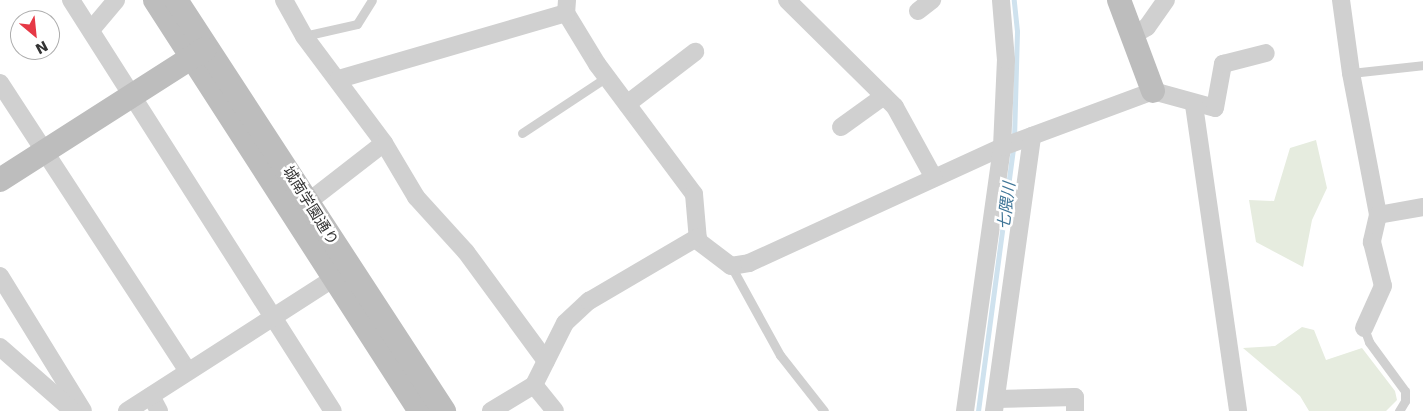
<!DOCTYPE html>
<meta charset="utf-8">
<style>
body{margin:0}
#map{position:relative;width:1423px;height:411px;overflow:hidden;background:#fff;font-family:"DejaVu Sans","Noto Sans JP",sans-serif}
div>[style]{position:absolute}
.green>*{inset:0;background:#e6ecdf}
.stream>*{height:5px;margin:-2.5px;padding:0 2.5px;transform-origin:2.5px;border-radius:2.5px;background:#cfe2ee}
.lane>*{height:9px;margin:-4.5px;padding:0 4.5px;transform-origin:4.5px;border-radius:4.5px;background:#d0d0d0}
.street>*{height:18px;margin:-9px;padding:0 9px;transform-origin:9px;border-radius:9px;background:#d0d0d0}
.secondary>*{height:24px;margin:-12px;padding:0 12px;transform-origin:12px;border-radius:12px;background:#bdbdbd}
span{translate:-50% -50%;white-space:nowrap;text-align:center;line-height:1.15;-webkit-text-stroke:5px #fff;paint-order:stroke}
.street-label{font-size:15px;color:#333}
.water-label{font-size:16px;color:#3f7597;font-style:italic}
.north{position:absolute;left:10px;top:10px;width:50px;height:50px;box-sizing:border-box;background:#fff;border:1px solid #adadad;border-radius:50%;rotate:152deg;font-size:14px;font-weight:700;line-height:20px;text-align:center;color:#333}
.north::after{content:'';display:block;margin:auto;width:18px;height:22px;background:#e63946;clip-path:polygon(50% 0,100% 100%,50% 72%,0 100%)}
</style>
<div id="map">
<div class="green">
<i style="clip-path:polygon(1316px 140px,1327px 188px,1312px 220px,1303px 267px,1256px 242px,1249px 200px,1274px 201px,1290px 148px)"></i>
<i style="clip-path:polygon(1302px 327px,1314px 330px,1326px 360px,1362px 348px,1395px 391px,1397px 400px,1386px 411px,1309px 411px,1300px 396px,1243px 348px,1275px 346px)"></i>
</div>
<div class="stream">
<i style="left:1014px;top:139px;width:108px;rotate:-88.4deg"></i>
<i style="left:1017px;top:31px;width:31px;rotate:-96deg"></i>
<i style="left:978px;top:411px;width:265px;rotate:-82.4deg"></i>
</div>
<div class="lane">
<i style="left:304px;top:36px;width:54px;rotate:-12.8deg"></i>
<i style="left:357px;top:24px;width:28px;rotate:-58deg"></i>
<i style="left:1351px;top:73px;width:72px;rotate:-6.3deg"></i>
<i style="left:522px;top:133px;width:102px;rotate:-33.4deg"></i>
<i style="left:731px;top:266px;width:102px;rotate:61.2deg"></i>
<i style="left:780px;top:355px;width:71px;rotate:51.8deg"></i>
<i style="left:1364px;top:328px;width:15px;rotate:70deg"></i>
<i style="left:1369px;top:342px;width:61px;rotate:53.7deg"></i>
<i style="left:1405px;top:391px;width:10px;rotate:90deg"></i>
<i style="left:1405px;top:401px;width:12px;rotate:121deg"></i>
</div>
<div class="street">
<i style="left:71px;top:0;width:487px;rotate:57.5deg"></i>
<i style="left:284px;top:0;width:41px;rotate:60.9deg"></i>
<i style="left:304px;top:36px;width:134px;rotate:53.2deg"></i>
<i style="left:384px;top:143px;width:63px;rotate:59.3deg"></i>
<i style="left:416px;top:197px;width:74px;rotate:47.7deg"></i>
<i style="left:466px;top:252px;width:135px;rotate:53.7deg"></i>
<i style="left:567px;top:0;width:13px;rotate:94deg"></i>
<i style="left:566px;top:13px;width:60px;rotate:58.7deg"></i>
<i style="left:597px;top:64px;width:162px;rotate:53.3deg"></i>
<i style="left:694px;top:194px;width:47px;rotate:85.1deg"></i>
<i style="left:698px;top:241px;width:41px;rotate:37.1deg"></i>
<i style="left:731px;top:266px;width:18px;rotate:-9deg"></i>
<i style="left:749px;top:263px;width:278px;rotate:-24.6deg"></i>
<i style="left:1002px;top:147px;width:161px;rotate:-20.3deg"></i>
<i style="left:1153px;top:91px;width:64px;rotate:15.3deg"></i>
<i style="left:1215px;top:108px;width:45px;rotate:-79.7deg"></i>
<i style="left:1223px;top:64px;width:44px;rotate:-14.3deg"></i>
<i style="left:787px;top:0;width:152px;rotate:44.7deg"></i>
<i style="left:895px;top:107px;width:81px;rotate:61.2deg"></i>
<i style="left:1341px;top:0;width:74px;rotate:82.2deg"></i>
<i style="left:1351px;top:73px;width:145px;rotate:79.2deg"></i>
<i style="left:1378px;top:215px;width:28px;rotate:103deg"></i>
<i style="left:1372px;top:242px;width:45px;rotate:76deg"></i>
<i style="left:1383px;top:286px;width:46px;rotate:114.3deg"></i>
<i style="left:918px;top:11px;width:18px;rotate:-38deg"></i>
<i style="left:91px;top:30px;width:39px;rotate:-50deg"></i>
<i style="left:1132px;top:36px;width:17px;rotate:-31deg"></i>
<i style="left:1147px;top:27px;width:33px;rotate:-55deg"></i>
<i style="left:339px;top:79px;width:236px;rotate:-16.2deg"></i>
<i style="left:0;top:83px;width:344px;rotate:56.9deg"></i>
<i style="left:627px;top:104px;width:86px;rotate:-37.4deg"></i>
<i style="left:1194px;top:105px;width:309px;rotate:81.8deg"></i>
<i style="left:841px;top:127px;width:53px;rotate:-35.8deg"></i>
<i style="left:308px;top:202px;width:96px;rotate:-37.8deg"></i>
<i style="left:1378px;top:215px;width:46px;rotate:-10.1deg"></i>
<i style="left:0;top:276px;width:158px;rotate:58.4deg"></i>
<i style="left:0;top:347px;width:97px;rotate:41.2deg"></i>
<i style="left:534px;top:385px;width:33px;rotate:51deg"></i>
<i style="left:151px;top:396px;width:17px;rotate:62deg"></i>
<i style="left:996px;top:399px;width:79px;rotate:-1.5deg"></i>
<i style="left:1075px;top:397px;width:14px;rotate:90deg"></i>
<i style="left:127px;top:411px;width:248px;rotate:-32.7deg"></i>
<i style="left:491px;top:411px;width:50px;rotate:-31.2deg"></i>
<i style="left:534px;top:385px;width:69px;rotate:-63.4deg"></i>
<i style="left:565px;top:323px;width:33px;rotate:-43deg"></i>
<i style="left:589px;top:301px;width:126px;rotate:-30.4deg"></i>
<i style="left:965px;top:411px;width:267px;rotate:-82deg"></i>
<i style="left:1002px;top:147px;width:87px;rotate:-87.4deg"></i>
<i style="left:1006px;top:60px;width:60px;rotate:-94.8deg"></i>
<i style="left:994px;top:411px;width:278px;rotate:-82.1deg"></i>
</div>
<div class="secondary">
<i style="left:155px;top:0;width:489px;rotate:57.2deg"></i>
<i style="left:176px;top:0;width:491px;rotate:56.9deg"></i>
<i style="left:1119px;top:0;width:97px;rotate:69.5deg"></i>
<i style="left:0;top:180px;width:243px;rotate:-32.6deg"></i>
</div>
<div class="street-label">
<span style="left:310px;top:206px;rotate:58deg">城南学園通り</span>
</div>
<div class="water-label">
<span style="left:1007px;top:206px;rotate:-83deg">七隈川</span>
</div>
<div class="north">N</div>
</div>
